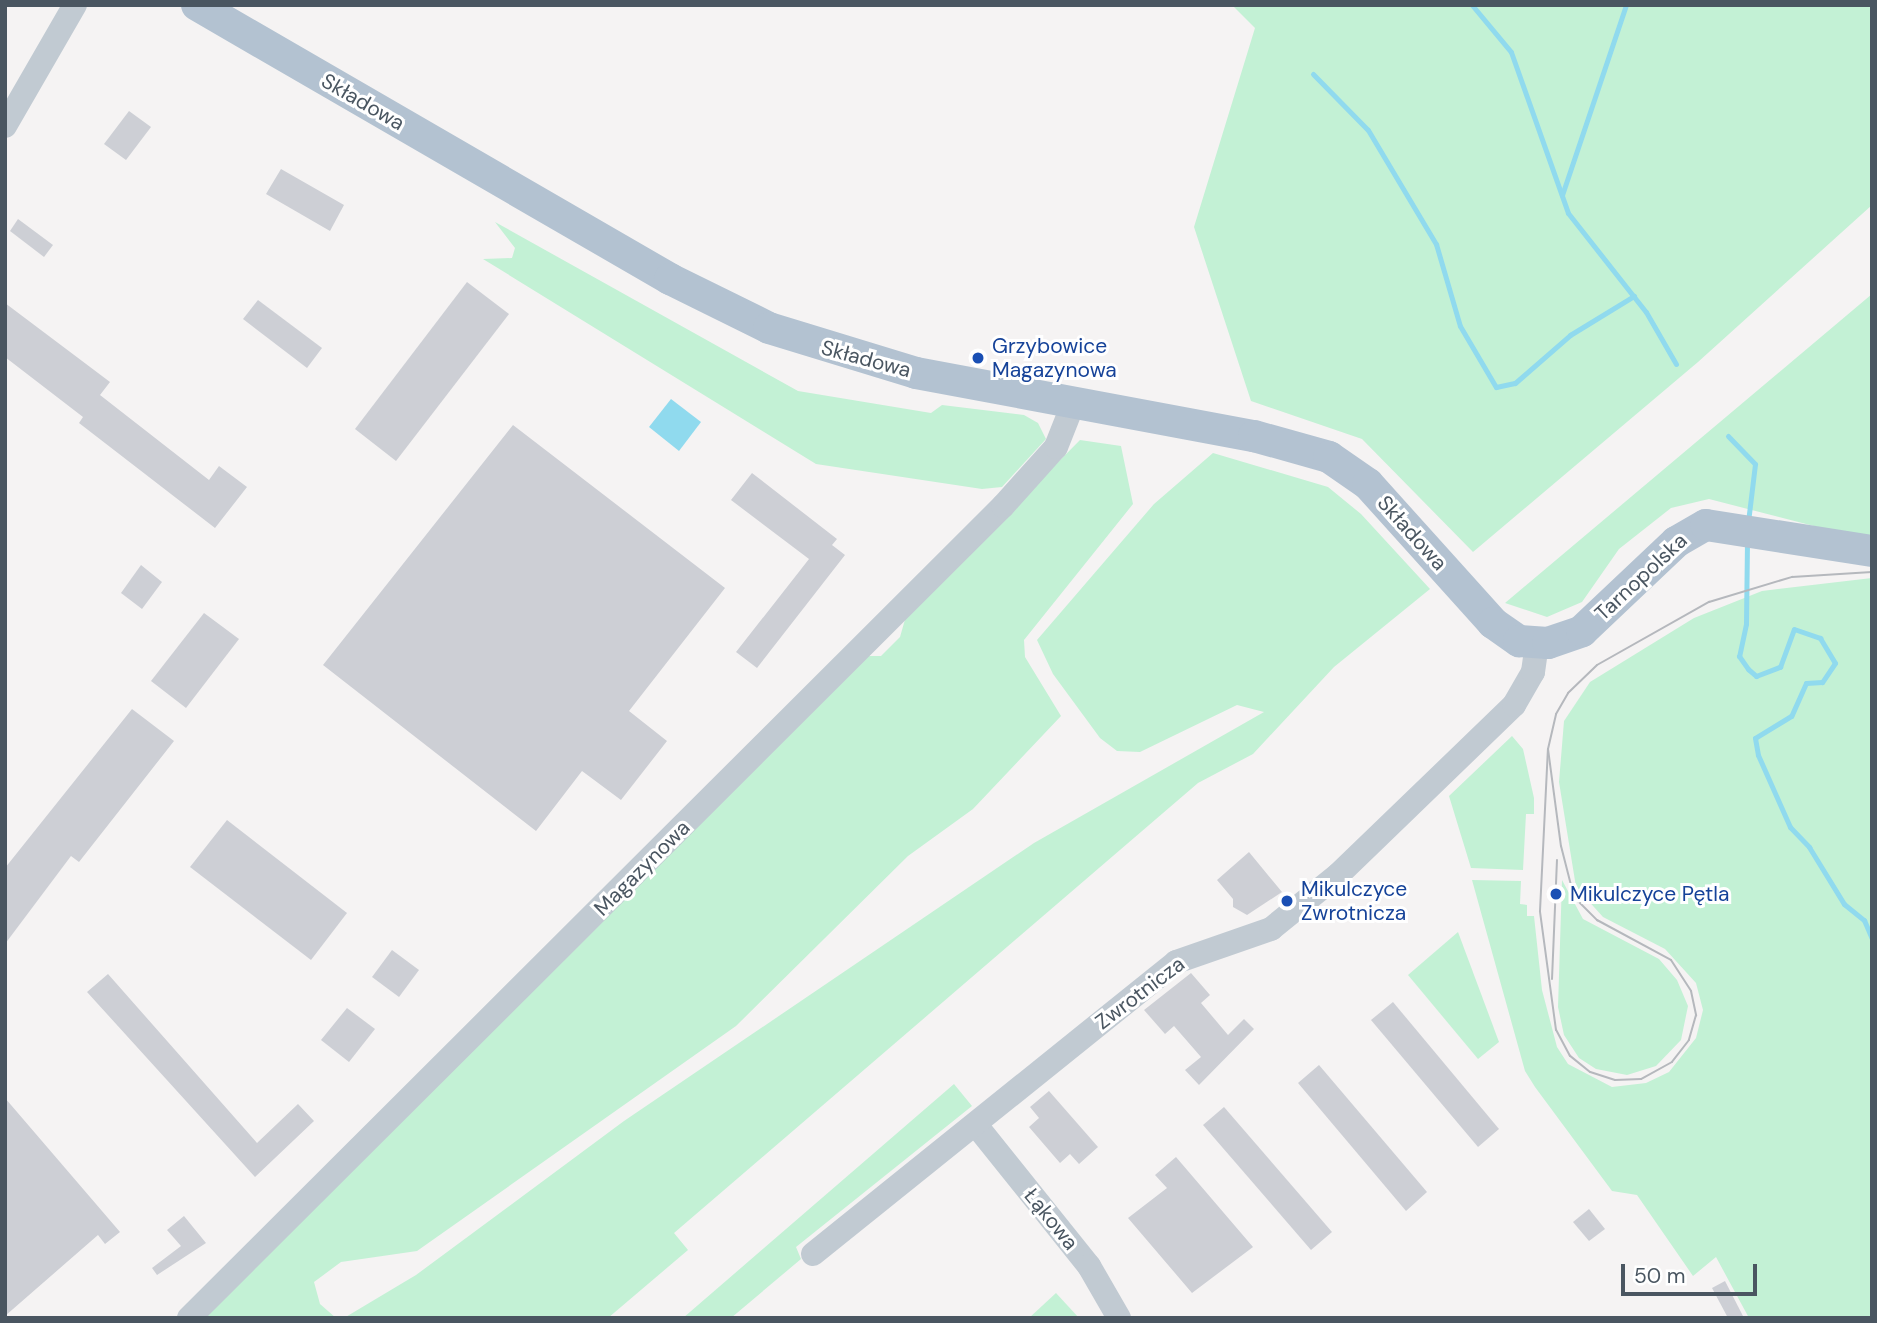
<!DOCTYPE html>
<meta charset="utf-8">
<style>
body{margin:0}
#map{position:relative;width:1877px;height:1323px;overflow:hidden;background:#f5f3f3;font-family:"DM Sans",sans-serif}
div>[style]{position:absolute}
.green>*{inset:0;background:#c3f1d5}
.water>*{inset:0;background:#90daee}
.stream>*{height:5px;margin:-2.5px;padding:0 2.5px;transform-origin:2.5px;border-radius:2.5px;background:#90daee}
.building>*{inset:0;background:#cdcfd5}
.minor>*{height:24px;margin:-12px;padding:0 12px;transform-origin:12px;border-radius:12px;background:#c1cad2}
.major>*{height:32px;margin:-16px;padding:0 16px;transform-origin:16px;border-radius:16px;background:#b3c2d1}
.tram>*{height:2px;margin:-1px;padding:0 1px;transform-origin:1px;border-radius:1px;background:#b5b8bd}
.dots>*{width:19px;height:19px;translate:-50% -50%;box-sizing:border-box;border:4px solid #fff;border-radius:50%}
span{translate:-50% -50%;white-space:nowrap;text-align:center;line-height:1.15;-webkit-text-stroke:6px #fff;paint-order:stroke}
.street-label{font-size:21px;color:#4a5661}
.transit-label{font-size:21px;color:#164399}
.left{translate:0 -50%;text-align:left}
.frame{position:absolute;inset:0;border:7px solid #4a5661;pointer-events:none}
.scale{position:absolute;left:1621px;top:1264px;width:136px;height:32px;box-sizing:border-box;border:4px solid #4a5661;border-top:0;padding-left:9px;font-size:21px;line-height:24px;white-space:nowrap;color:#4a5661;-webkit-text-stroke:5px #fff;paint-order:stroke}
</style>
<div id="map">
<div class="green">
<i style="clip-path:polygon(1232px 5px,1872px 5px,1872px 205px,1698px 362px,1473px 552px,1362px 439px,1251px 401px,1194px 227px,1255px 28px)"></i>
<i style="clip-path:polygon(495px 222px,798px 391px,931px 413px,942px 405px,1024px 415px,1038px 423px,1046px 439px,1002px 487px,982px 489px,816px 464px,483px 259px,512px 258px,515px 248px)"></i>
<i style="clip-path:polygon(1872px 294px,1872px 541px,1709px 499px,1671px 508px,1619px 549px,1582px 602px,1547px 617px,1505px 603px)"></i>
<i style="clip-path:polygon(1080px 440px,1121px 446px,1133px 504px,1024px 640px,1025px 657px,1061px 716px,973px 809px,908px 856px,736px 1026px,417px 1251px,341px 1262px,314px 1282px,320px 1304px,336px 1318px,202px 1318px,867px 656px,881px 656px,900px 637px,906px 616px)"></i>
<i style="clip-path:polygon(1213px 453px,1328px 487px,1361px 514px,1430px 589px,1334px 667px,1253px 754px,1198px 783px,674px 1233px,688px 1250px,608px 1318px,344px 1318px,416px 1275px,624px 1121px,1034px 843px,1264px 712px,1237px 705px,1140px 752px,1117px 751px,1100px 738px,1053px 674px,1037px 640px,1154px 504px)"></i>
<i style="clip-path:polygon(1872px 578px,1872px 1318px,1749px 1318px,1716px 1257px,1693px 1276px,1637px 1195px,1612px 1191px,1535px 1087px,1525px 1071px,1472px 880px,1521px 881px,1520px 904px,1527px 905px,1527px 916px,1534px 916px,1542px 990px,1557px 1047px,1568px 1064px,1612px 1087px,1646px 1083px,1669px 1072px,1696px 1038px,1703px 1010px,1696px 983px,1665px 949px,1603px 917px,1576px 887px,1559px 782px,1564px 721px,1590px 682px,1694px 618px,1762px 591px)"></i>
<i style="clip-path:polygon(1512px 736px,1523px 749px,1534px 798px,1534px 814px,1526px 814px,1523px 870px,1471px 868px,1449px 796px)"></i>
<i style="clip-path:polygon(1562px 880px,1583px 919px,1659px 959px,1677px 980px,1688px 1006px,1681px 1040px,1656px 1066px,1627px 1075px,1596px 1069px,1579px 1058px,1564px 1035px,1558px 1007px)"></i>
<i style="clip-path:polygon(1458px 932px,1499px 1042px,1478px 1059px,1408px 975px)"></i>
<i style="clip-path:polygon(954px 1084px,972px 1106px,796px 1247px,801px 1259px,731px 1318px,683px 1318px)"></i>
<i style="clip-path:polygon(1056px 1293px,1079px 1318px,1029px 1318px)"></i>
</div>
<div class="water">
<i style="clip-path:polygon(671px 399px,701px 422px,679px 451px,649px 427px)"></i>
</div>
<div class="stream">
<i style="left:1472px;top:5px;width:61px;rotate:50.3deg"></i>
<i style="left:1511px;top:52px;width:171px;rotate:70.5deg"></i>
<i style="left:1568px;top:213px;width:126px;rotate:51.8deg"></i>
<i style="left:1646px;top:312px;width:60px;rotate:60deg"></i>
<i style="left:1313px;top:74px;width:78px;rotate:45.5deg"></i>
<i style="left:1368px;top:130px;width:133px;rotate:59.2deg"></i>
<i style="left:1436px;top:244px;width:85px;rotate:73.7deg"></i>
<i style="left:1460px;top:326px;width:71px;rotate:59.5deg"></i>
<i style="left:1496px;top:387px;width:19px;rotate:-12deg"></i>
<i style="left:1515px;top:383px;width:73px;rotate:-41.1deg"></i>
<i style="left:1570px;top:335px;width:75px;rotate:-31.4deg"></i>
<i style="left:1562px;top:195px;width:200px;rotate:-71.4deg"></i>
<i style="left:1728px;top:436px;width:39px;rotate:46deg"></i>
<i style="left:1755px;top:464px;width:58px;rotate:96.9deg"></i>
<i style="left:1747px;top:542px;width:82px;rotate:90.7deg"></i>
<i style="left:1746px;top:624px;width:33px;rotate:102deg"></i>
<i style="left:1739px;top:656px;width:16px;rotate:55deg"></i>
<i style="left:1748px;top:669px;width:11px;rotate:41deg"></i>
<i style="left:1756px;top:676px;width:26px;rotate:-21deg"></i>
<i style="left:1780px;top:667px;width:40px;rotate:-69.8deg"></i>
<i style="left:1794px;top:629px;width:28px;rotate:19deg"></i>
<i style="left:1820px;top:638px;width:29px;rotate:59deg"></i>
<i style="left:1835px;top:663px;width:23px;rotate:124deg"></i>
<i style="left:1822px;top:682px;width:16px;rotate:176deg"></i>
<i style="left:1806px;top:683px;width:36px;rotate:114deg"></i>
<i style="left:1791px;top:716px;width:42px;rotate:148.6deg"></i>
<i style="left:1755px;top:738px;width:17px;rotate:80deg"></i>
<i style="left:1758px;top:755px;width:79px;rotate:66deg"></i>
<i style="left:1790px;top:827px;width:28px;rotate:46deg"></i>
<i style="left:1809px;top:847px;width:67px;rotate:58.4deg"></i>
<i style="left:1844px;top:904px;width:26px;rotate:39deg"></i>
<i style="left:1864px;top:920px;width:21px;rotate:67deg"></i>
</div>
<div class="building">
<i style="clip-path:polygon(129px 111px,151px 127px,126px 160px,104px 144px)"></i>
<i style="clip-path:polygon(281px 169px,344px 205px,330px 231px,266px 194px)"></i>
<i style="clip-path:polygon(18px 219px,53px 245px,44px 257px,10px 231px)"></i>
<i style="clip-path:polygon(467px 282px,509px 314px,396px 461px,355px 429px)"></i>
<i style="clip-path:polygon(258px 300px,322px 348px,307px 368px,243px 319px)"></i>
<i style="clip-path:polygon(5px 303px,110px 382px,100px 395px,209px 480px,219px 466px,247px 487px,215px 528px,79px 423px,83px 417px,5px 357px)"></i>
<i style="clip-path:polygon(513px 425px,725px 588px,629px 711px,667px 741px,621px 800px,582px 771px,536px 831px,323px 665px)"></i>
<i style="clip-path:polygon(752px 473px,837px 539px,832px 545px,845px 555px,757px 668px,736px 652px,809px 559px,731px 500px)"></i>
<i style="clip-path:polygon(141px 565px,162px 582px,142px 609px,121px 593px)"></i>
<i style="clip-path:polygon(204px 613px,239px 639px,186px 708px,151px 681px)"></i>
<i style="clip-path:polygon(132px 709px,174px 741px,79px 862px,71px 856px,5px 944px,5px 868px)"></i>
<i style="clip-path:polygon(227px 820px,347px 913px,311px 960px,190px 867px)"></i>
<i style="clip-path:polygon(1249px 852px,1282px 892px,1247px 915px,1233px 907px,1233px 899px,1217px 880px)"></i>
<i style="clip-path:polygon(392px 950px,419px 970px,399px 997px,372px 977px)"></i>
<i style="clip-path:polygon(1191px 973px,1210px 995px,1201px 1003px,1228px 1035px,1244px 1019px,1254px 1029px,1199px 1085px,1185px 1070px,1201px 1057px,1174px 1026px,1165px 1034px,1144px 1010px)"></i>
<i style="clip-path:polygon(108px 974px,257px 1143px,298px 1104px,314px 1121px,255px 1177px,87px 992px)"></i>
<i style="clip-path:polygon(1393px 1002px,1499px 1129px,1478px 1147px,1371px 1020px)"></i>
<i style="clip-path:polygon(347px 1008px,375px 1029px,349px 1062px,321px 1040px)"></i>
<i style="clip-path:polygon(1319px 1065px,1427px 1192px,1406px 1211px,1298px 1083px)"></i>
<i style="clip-path:polygon(1049px 1091px,1098px 1147px,1079px 1164px,1070px 1154px,1060px 1163px,1029px 1127px,1039px 1118px,1030px 1107px)"></i>
<i style="clip-path:polygon(5px 1098px,120px 1232px,105px 1244px,98px 1235px,5px 1316px)"></i>
<i style="clip-path:polygon(1224px 1107px,1332px 1232px,1311px 1250px,1203px 1125px)"></i>
<i style="clip-path:polygon(1176px 1157px,1253px 1247px,1192px 1293px,1128px 1218px,1167px 1188px,1155px 1175px)"></i>
<i style="clip-path:polygon(1589px 1209px,1605px 1229px,1589px 1241px,1573px 1222px)"></i>
<i style="clip-path:polygon(184px 1216px,206px 1243px,157px 1275px,152px 1268px,181px 1246px,167px 1230px)"></i>
<i style="clip-path:polygon(1725px 1281px,1744px 1318px,1728px 1318px,1712px 1288px)"></i>
</div>
<div class="minor">
<i style="left:5px;top:126px;width:140px;rotate:-60deg"></i>
<i style="left:976px;top:1125px;width:181px;rotate:51.3deg"></i>
<i style="left:1089px;top:1266px;width:60px;rotate:60deg"></i>
<i style="left:813px;top:1254px;width:466px;rotate:-38.8deg"></i>
<i style="left:1176px;top:962px;width:101px;rotate:-19.2deg"></i>
<i style="left:1271px;top:929px;width:87px;rotate:-39deg"></i>
<i style="left:1339px;top:874px;width:243px;rotate:-44deg"></i>
<i style="left:1514px;top:705px;width:38px;rotate:-60deg"></i>
<i style="left:1533px;top:672px;width:28px;rotate:-82deg"></i>
<i style="left:189px;top:1318px;width:1150px;rotate:-44.93deg"></i>
<i style="left:1003px;top:506px;width:79px;rotate:-48.1deg"></i>
<i style="left:1056px;top:447px;width:46px;rotate:-68.4deg"></i>
</div>
<div class="major">
<i style="left:197px;top:5px;width:547px;rotate:30.08deg"></i>
<i style="left:670px;top:279px;width:110px;rotate:26.3deg"></i>
<i style="left:769px;top:328px;width:154px;rotate:17deg"></i>
<i style="left:916px;top:373px;width:344px;rotate:10.6deg"></i>
<i style="left:1254px;top:436px;width:78px;rotate:15.6deg"></i>
<i style="left:1329px;top:457px;width:47px;rotate:34.7deg"></i>
<i style="left:1368px;top:484px;width:187px;rotate:48deg"></i>
<i style="left:1493px;top:623px;width:32px;rotate:35deg"></i>
<i style="left:1519px;top:641px;width:29px;rotate:4deg"></i>
<i style="left:1548px;top:643px;width:36px;rotate:-19deg"></i>
<i style="left:1582px;top:631px;width:129px;rotate:-43.4deg"></i>
<i style="left:1676px;top:542px;width:34px;rotate:-30deg"></i>
<i style="left:1706px;top:525px;width:168px;rotate:8.9deg"></i>
</div>
<div class="tram">
<i style="left:1548px;top:749px;width:98px;rotate:82.4deg"></i>
<i style="left:1561px;top:846px;width:53px;rotate:75.7deg"></i>
<i style="left:1574px;top:897px;width:33px;rotate:45deg"></i>
<i style="left:1597px;top:920px;width:84px;rotate:28.4deg"></i>
<i style="left:1671px;top:960px;width:37px;rotate:57deg"></i>
<i style="left:1691px;top:991px;width:25px;rotate:78deg"></i>
<i style="left:1696px;top:1015px;width:26px;rotate:106deg"></i>
<i style="left:1689px;top:1040px;width:28px;rotate:128deg"></i>
<i style="left:1672px;top:1062px;width:35px;rotate:151deg"></i>
<i style="left:1641px;top:1079px;width:26px;rotate:178deg"></i>
<i style="left:1615px;top:1080px;width:26px;rotate:-162deg"></i>
<i style="left:1590px;top:1072px;width:26px;rotate:-141deg"></i>
<i style="left:1570px;top:1056px;width:30px;rotate:-118deg"></i>
<i style="left:1556px;top:1030px;width:120px;rotate:-97.7deg"></i>
<i style="left:1540px;top:911px;width:162px;rotate:-87.2deg"></i>
<i style="left:1548px;top:749px;width:36px;rotate:-77deg"></i>
<i style="left:1556px;top:714px;width:24px;rotate:-60deg"></i>
<i style="left:1568px;top:693px;width:40px;rotate:-44deg"></i>
<i style="left:1597px;top:665px;width:129px;rotate:-29.4deg"></i>
<i style="left:1709px;top:602px;width:87px;rotate:-16.8deg"></i>
<i style="left:1792px;top:577px;width:80px;rotate:-3.6deg"></i>
<i style="left:1552px;top:979px;width:119px;rotate:-87.6deg"></i>
</div>
<div class="dots">
<i style="left:978px;top:358px;background:#1a4fb4"></i>
<i style="left:1556px;top:894px;background:#1a4fb4"></i>
<i style="left:1287px;top:901px;background:#1a4fb4"></i>
</div>
<div class="street-label">
<span style="left:363px;top:102px;rotate:30deg">Składowa</span>
<span style="left:866px;top:359px;rotate:15deg">Składowa</span>
<span style="left:1412px;top:533px;rotate:48deg">Składowa</span>
<span style="left:1641px;top:577px;rotate:-43deg">Tarnopolska</span>
<span style="left:642px;top:868px;rotate:-45deg">Magazynowa</span>
<span style="left:1140px;top:993px;rotate:-37deg">Zwrotnicza</span>
<span style="left:1051px;top:1219px;rotate:51deg">Łąkowa</span>
</div>
<div class="transit-label">
<span class="left" style="left:992px;top:358px">Grzybowice<br>Magazynowa</span>
<span class="left" style="left:1301px;top:901px">Mikulczyce<br>Zwrotnicza</span>
<span class="left" style="left:1570px;top:894px">Mikulczyce Pętla</span>
</div>
<div class="frame"></div>
<div class="scale">50 m</div>
</div>
